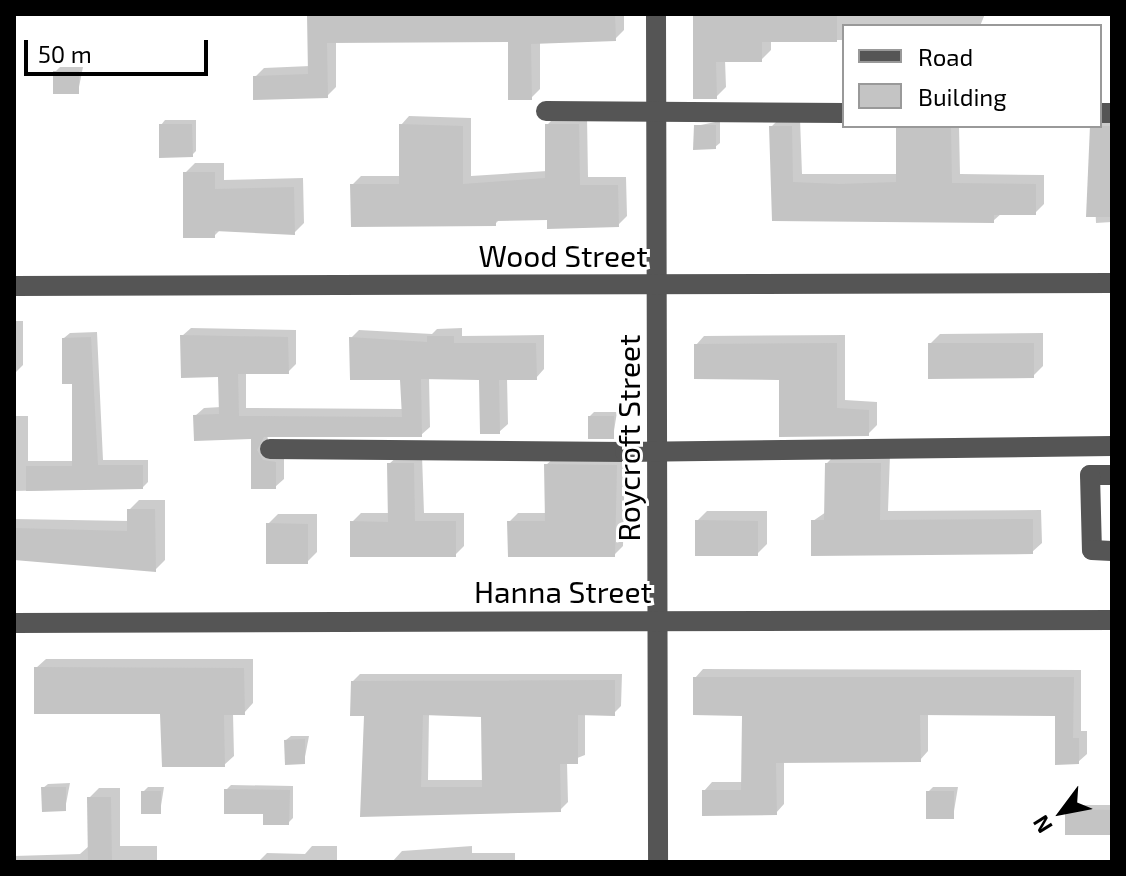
<!DOCTYPE html>
<style>
body{margin:0}
#map{position:relative;width:1126px;height:876px;overflow:hidden;background:#fff;font-family:"Exo 2",sans-serif}
div>[style]{position:absolute}
.shadow>*{inset:0;background:#0003}
.building>*{inset:0;background:#c4c4c4}
.minor>*{height:20px;margin:-10px;padding:0 10px;transform-origin:10px;border-radius:10px;background:#555}
span{translate:-50% -50%;white-space:nowrap;text-align:center;line-height:1.15;-webkit-text-stroke:6px #fff;paint-order:stroke}
.street-label{font-size:30px;color:#000}
.frame{position:absolute;inset:0;border:16px solid #000;pointer-events:none}
.legend{position:absolute;left:842px;top:24px;width:260px;height:104px;box-sizing:border-box;background:#fff;border:2px solid #999;margin:0;padding:10px 14px;list-style:none;font-size:24px;color:#000}
.legend li{display:flex;align-items:center;gap:16px;height:40px}
.legend b{width:40px;border:2px solid #999}
.north{position:absolute;left:1022px;top:772px;width:80px;height:80px;-webkit-text-stroke:6px #fff;paint-order:stroke;rotate:238deg;font-size:22px;font-weight:700;line-height:32px;text-align:center;color:#000}
.north::after{content:'';display:block;margin:auto;width:28px;height:36px;background:#000;clip-path:polygon(50% 0,100% 100%,50% 72%,0 100%)}
.scale{position:absolute;left:24px;top:40px;width:184px;height:36px;box-sizing:border-box;border:4px solid #000;border-top:0;padding-left:10px;font-size:24px;line-height:28px;white-space:nowrap;color:#000;-webkit-text-stroke:6px #fff;paint-order:stroke}
</style>
<div id="map">
<div class="shadow">
<i style="clip-path:polygon(309px 14px,624px 14px,624px 30px,615px 39px,540px 42px,540px 89px,531px 98px,510px 40px,336px 41px,336px 87px,327px 96px,255px 77px,264px 68px,310px 66px)"></i>
<i style="clip-path:polygon(695px 14px,985px 14px,980px 26px,844px 26px,844px 40px,771px 40px,771px 50px,761px 60px,725px 60px,726px 87px,716px 97px)"></i>
<i style="clip-path:polygon(60px 67px,83px 67px,78px 92px,55px 72px)"></i>
<i style="clip-path:polygon(409px 116px,471px 118px,471px 176px,547px 171px,547px 125px,556px 116px,587px 116px,588px 177px,626px 177px,627px 216px,618px 225px,549px 218px,500px 219px,495px 224px,352px 185px,361px 176px,401px 176px,401px 125px)"></i>
<i style="clip-path:polygon(1100px 116px,1112px 116px,1112px 222px,1096px 223px,1092px 126px,1100px 126px)"></i>
<i style="clip-path:polygon(780px 118px,800px 118px,802px 174px,898px 174px,900px 126px,959px 126px,960px 174px,1044px 175px,1044px 204px,1035px 213px,1002px 213px,993px 221px,774px 219px,771px 127px)"></i>
<i style="clip-path:polygon(165px 120px,196px 120px,196px 151px,192px 155px,161px 125px)"></i>
<i style="clip-path:polygon(720px 121px,720px 143px,715px 147px,696px 126px)"></i>
<i style="clip-path:polygon(195px 163px,224px 163px,224px 180px,303px 178px,304px 223px,294px 233px,221px 229px,214px 236px,185px 173px)"></i>
<i style="clip-path:polygon(14px 321px,23px 321px,23px 365px,14px 374px)"></i>
<i style="clip-path:polygon(191px 328px,296px 330px,296px 364px,288px 372px,246px 372px,246px 408px,403px 409px,402px 377px,351px 338px,359px 330px,432px 334px,437px 329px,462px 328px,462px 336px,544px 335px,544px 369px,536px 378px,507px 378px,508px 424px,499px 432px,481px 378px,429px 377px,430px 427px,421px 435px,267px 435px,271px 452px,284px 454px,284px 479px,275px 487px,253px 487px,253px 437px,195px 416px,204px 408px,221px 407px,220px 375px,182px 336px)"></i>
<i style="clip-path:polygon(97px 332px,103px 460px,148px 460px,148px 482px,142px 488px,14px 491px,14px 416px,28px 416px,28px 461px,74px 461px,74px 382px,64px 338px,70px 333px)"></i>
<i style="clip-path:polygon(1043px 333px,1043px 366px,1033px 376px,930px 344px,940px 334px)"></i>
<i style="clip-path:polygon(845px 335px,845px 400px,877px 402px,877px 425px,868px 434px,781px 378px,696px 345px,704px 336px)"></i>
<i style="clip-path:polygon(594px 412px,617px 412px,613px 437px,590px 416px)"></i>
<i style="clip-path:polygon(836px 454px,890px 455px,888px 511px,1041px 510px,1042px 543px,1032px 552px,813px 521px,826px 512px,827px 463px)"></i>
<i style="clip-path:polygon(399px 455px,422px 455px,424px 513px,464px 513px,464px 546px,455px 555px,352px 522px,361px 513px,390px 513px,389px 464px)"></i>
<i style="clip-path:polygon(555px 457px,625px 457px,623px 546px,614px 555px,509px 522px,518px 513px,547px 513px,546px 465px)"></i>
<i style="clip-path:polygon(139px 500px,165px 500px,165px 560px,155px 570px,14px 559px,14px 519px,129px 521px,129px 510px)"></i>
<i style="clip-path:polygon(707px 511px,767px 511px,767px 544px,757px 554px,697px 521px)"></i>
<i style="clip-path:polygon(278px 514px,317px 514px,317px 552px,307px 562px,268px 524px)"></i>
<i style="clip-path:polygon(46px 659px,253px 659px,253px 703px,244px 713px,233px 713px,234px 756px,224px 765px,162px 712px,36px 668px)"></i>
<i style="clip-path:polygon(703px 669px,1081px 670px,1081px 731px,1087px 731px,1087px 754px,1078px 762px,1057px 714px,928px 713px,928px 751px,920px 760px,784px 761px,784px 804px,776px 813px,704px 791px,712px 782px,743px 782px,744px 714px,695px 678px)"></i>
<i style="clip-path:polygon(evenodd,360px 674px,622px 674px,621px 706px,614px 713px,585px 713px,585px 755px,567px 762px,568px 802px,560px 810px,362px 815px,366px 714px,353px 681px,360px 674px,429px 714px,483px 715px,484px 780px,428px 780px,429px 714px)"></i>
<i style="clip-path:polygon(291px 736px,309px 736px,304px 762px,286px 740px)"></i>
<i style="clip-path:polygon(70px 783px,65px 809px,43px 788px,48px 784px)"></i>
<i style="clip-path:polygon(231px 785px,293px 786px,293px 818px,288px 823px,265px 812px,226px 790px)"></i>
<i style="clip-path:polygon(148px 787px,164px 787px,160px 812px,143px 792px)"></i>
<i style="clip-path:polygon(933px 787px,958px 787px,953px 817px,928px 792px)"></i>
<i style="clip-path:polygon(99px 788px,120px 788px,120px 846px,157px 846px,157px 862px,14px 862px,14px 856px,80px 854px,89px 846px,89px 798px)"></i>
<i style="clip-path:polygon(1071px 805px,1112px 805px,1112px 833px,1067px 810px)"></i>
<i style="clip-path:polygon(312px 846px,337px 846px,337px 862px,258px 862px,267px 853px,305px 854px)"></i>
<i style="clip-path:polygon(472px 846px,472px 853px,515px 853px,515px 862px,392px 862px,402px 851px)"></i>
</div>
<div class="building">
<i style="clip-path:polygon(307px 14px,615px 14px,616px 41px,531px 44px,532px 100px,508px 100px,508px 42px,327px 43px,328px 98px,253px 100px,253px 76px,308px 74px)"></i>
<i style="clip-path:polygon(693px 14px,837px 14px,837px 42px,762px 42px,762px 62px,716px 62px,717px 99px,693px 99px)"></i>
<i style="clip-path:polygon(53px 71px,79px 71px,79px 94px,53px 94px)"></i>
<i style="clip-path:polygon(159px 124px,192px 124px,193px 157px,159px 158px)"></i>
<i style="clip-path:polygon(399px 124px,463px 126px,463px 184px,545px 178px,545px 124px,579px 124px,580px 185px,618px 185px,619px 227px,547px 229px,547px 220px,496px 221px,496px 226px,351px 227px,350px 184px,399px 184px)"></i>
<i style="clip-path:polygon(694px 125px,716px 125px,716px 149px,693px 150px)"></i>
<i style="clip-path:polygon(769px 126px,792px 126px,793px 182px,839px 184px,896px 182px,896px 128px,951px 127px,952px 183px,1036px 184px,1036px 215px,994px 215px,994px 223px,772px 221px)"></i>
<i style="clip-path:polygon(1090px 126px,1112px 126px,1112px 217px,1086px 217px)"></i>
<i style="clip-path:polygon(183px 172px,215px 172px,215px 189px,294px 187px,295px 235px,215px 231px,215px 238px,183px 238px)"></i>
<i style="clip-path:polygon(180px 335px,288px 337px,289px 374px,238px 374px,239px 416px,402px 417px,400px 380px,350px 380px,349px 337px,427px 342px,427px 336px,454px 336px,454px 343px,536px 343px,537px 380px,499px 380px,500px 434px,480px 434px,479px 380px,421px 379px,422px 437px,264px 437px,257px 450px,263px 460px,276px 462px,276px 489px,251px 489px,251px 439px,194px 441px,193px 415px,219px 414px,218px 377px,181px 378px)"></i>
<i style="clip-path:polygon(91px 337px,98px 465px,143px 465px,143px 489px,26px 491px,26px 466px,72px 466px,72px 384px,62px 384px,62px 338px)"></i>
<i style="clip-path:polygon(837px 343px,837px 408px,869px 410px,869px 436px,779px 437px,779px 380px,694px 379px,694px 344px)"></i>
<i style="clip-path:polygon(928px 343px,1034px 343px,1034px 378px,928px 379px)"></i>
<i style="clip-path:polygon(588px 416px,614px 416px,614px 439px,588px 439px)"></i>
<i style="clip-path:polygon(387px 463px,414px 463px,415px 521px,456px 521px,456px 557px,350px 557px,350px 521px,388px 522px)"></i>
<i style="clip-path:polygon(825px 463px,881px 463px,880px 520px,1033px 519px,1033px 554px,811px 556px,811px 520px,824px 520px)"></i>
<i style="clip-path:polygon(544px 464px,617px 465px,615px 557px,508px 557px,507px 521px,545px 521px)"></i>
<i style="clip-path:polygon(127px 509px,155px 509px,156px 572px,14px 560px,14px 528px,127px 531px)"></i>
<i style="clip-path:polygon(695px 520px,758px 521px,758px 556px,695px 556px)"></i>
<i style="clip-path:polygon(266px 523px,308px 524px,308px 564px,266px 564px)"></i>
<i style="clip-path:polygon(34px 667px,244px 668px,245px 715px,224px 715px,225px 767px,162px 767px,160px 714px,34px 714px)"></i>
<i style="clip-path:polygon(693px 677px,1074px 677px,1073px 738px,1079px 738px,1079px 764px,1055px 765px,1055px 716px,920px 715px,921px 762px,776px 763px,777px 815px,702px 816px,702px 790px,741px 790px,742px 716px,693px 715px)"></i>
<i style="clip-path:polygon(evenodd,615px 680px,615px 716px,578px 715px,578px 764px,560px 764px,561px 812px,360px 817px,364px 716px,350px 716px,351px 681px,615px 680px,423px 715px,481px 717px,482px 787px,421px 787px,423px 715px)"></i>
<i style="clip-path:polygon(305px 739px,305px 764px,285px 765px,284px 740px)"></i>
<i style="clip-path:polygon(41px 787px,66px 787px,66px 811px,42px 812px)"></i>
<i style="clip-path:polygon(224px 789px,290px 790px,289px 825px,263px 825px,263px 814px,224px 814px)"></i>
<i style="clip-path:polygon(141px 791px,161px 791px,161px 814px,141px 814px)"></i>
<i style="clip-path:polygon(926px 791px,954px 791px,954px 819px,926px 819px)"></i>
<i style="clip-path:polygon(87px 797px,111px 797px,112px 862px,88px 862px)"></i>
<i style="clip-path:polygon(1065px 809px,1112px 810px,1112px 835px,1065px 835px)"></i>
</div>
<div class="minor">
<i style="left:656px;top:14px;width:848px;rotate:89.86deg"></i>
<i style="left:546px;top:111px;width:298px;rotate:0.4deg"></i>
<i style="left:1100px;top:113px;width:12px"></i>
<i style="left:14px;top:286px;width:1098px;rotate:-0.16deg"></i>
<i style="left:270px;top:449px;width:355px;rotate:0.5deg"></i>
<i style="left:625px;top:452px;width:487px;rotate:-0.7deg"></i>
<i style="left:1112px;top:475px;width:22px;rotate:180deg"></i>
<i style="left:1090px;top:475px;width:75px;rotate:88.5deg"></i>
<i style="left:1092px;top:550px;width:20px;rotate:3deg"></i>
<i style="left:14px;top:623px;width:1098px;rotate:-0.16deg"></i>
</div>
<div class="street-label">
<span style="left:563px;top:255px">Wood Street</span>
<span style="left:628px;top:438px;rotate:-90deg">Roycroft Street</span>
<span style="left:563px;top:591px">Hanna Street</span>
</div>
<div class="frame"></div>
<ul class="legend">
<li><b style="height:10px;background:#555"></b>Road</li>
<li><b style="height:22px;background:#c4c4c4"></b>Building</li>
</ul>
<div class="north">N</div>
<div class="scale">50 m</div>
</div>
